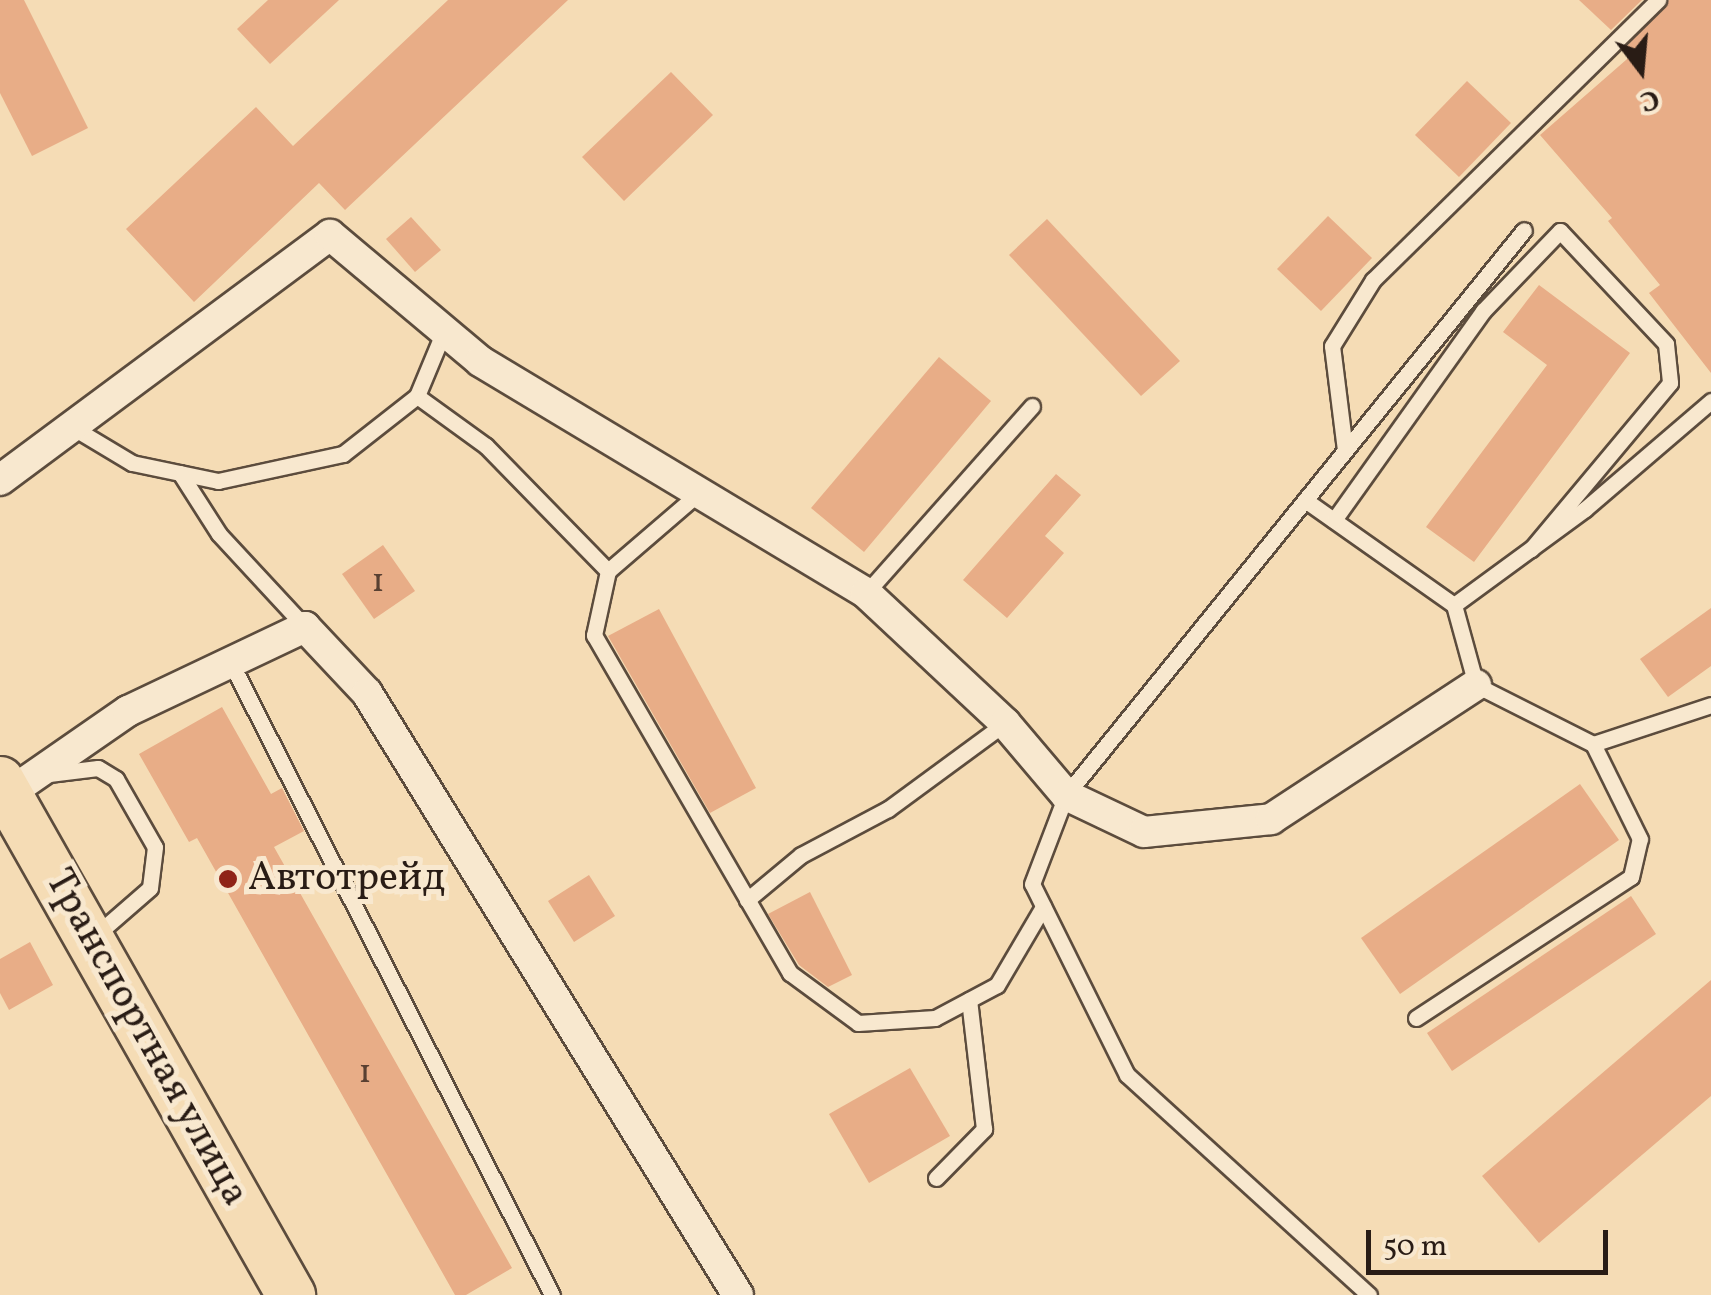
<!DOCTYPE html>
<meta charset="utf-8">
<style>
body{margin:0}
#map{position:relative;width:1711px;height:1295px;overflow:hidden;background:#f5dcb5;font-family:Vollkorn,serif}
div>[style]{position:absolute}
.building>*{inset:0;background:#e8ad87}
.roads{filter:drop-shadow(2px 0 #5c4c3d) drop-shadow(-2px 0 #5c4c3d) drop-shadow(0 2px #5c4c3d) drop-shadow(0 -2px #5c4c3d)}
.lane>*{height:15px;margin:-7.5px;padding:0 7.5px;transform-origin:7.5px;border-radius:7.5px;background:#f8e8cf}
.street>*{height:30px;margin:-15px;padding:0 15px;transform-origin:15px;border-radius:15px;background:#f8e8cf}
.primary>*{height:48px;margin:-24px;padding:0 24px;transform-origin:24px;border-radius:24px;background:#f5dcb5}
.dots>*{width:28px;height:28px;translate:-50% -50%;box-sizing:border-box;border:5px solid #f8e8cf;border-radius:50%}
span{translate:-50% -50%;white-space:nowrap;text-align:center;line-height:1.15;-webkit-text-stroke:10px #f8e8cf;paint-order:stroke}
.number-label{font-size:35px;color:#594032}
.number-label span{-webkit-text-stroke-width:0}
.poi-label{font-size:40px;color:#291c15}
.left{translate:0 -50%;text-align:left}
.street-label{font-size:40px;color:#291c15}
.north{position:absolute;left:1591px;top:20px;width:100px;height:100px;-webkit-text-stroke:8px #f8e8cf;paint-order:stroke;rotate:164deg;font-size:28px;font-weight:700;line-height:40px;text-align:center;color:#291c15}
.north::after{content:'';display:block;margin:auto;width:35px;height:45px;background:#291c15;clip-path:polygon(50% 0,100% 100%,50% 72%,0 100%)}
.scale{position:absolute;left:1366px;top:1230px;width:242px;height:45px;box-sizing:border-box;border:5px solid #291c15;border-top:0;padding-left:12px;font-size:30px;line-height:35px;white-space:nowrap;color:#291c15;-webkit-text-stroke:8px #f8e8cf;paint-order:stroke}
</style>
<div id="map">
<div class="building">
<i style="clip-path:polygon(0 0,24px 0,88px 128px,32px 156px,0 93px)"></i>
<i style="clip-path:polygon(268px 0,339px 0,270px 64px,237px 29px)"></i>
<i style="clip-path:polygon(448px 0,568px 0,345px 210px,319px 183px,194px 302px,126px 229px,256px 107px,293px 146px)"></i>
<i style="clip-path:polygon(1579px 0,1642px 0,1611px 30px)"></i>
<i style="clip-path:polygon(1669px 0,1711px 0,1711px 373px,1649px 293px,1660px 285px,1608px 221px,1612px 218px,1540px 135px,1634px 53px,1627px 46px)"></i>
<i style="clip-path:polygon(671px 72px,713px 115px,624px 201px,582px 157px)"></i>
<i style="clip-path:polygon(1467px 81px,1511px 123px,1459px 177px,1415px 135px)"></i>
<i style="clip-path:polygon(1328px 216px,1372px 258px,1321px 311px,1277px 269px)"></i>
<i style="clip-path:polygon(411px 217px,441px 250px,415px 272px,386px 239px)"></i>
<i style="clip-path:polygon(1047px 219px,1180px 361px,1141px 396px,1009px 255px)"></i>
<i style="clip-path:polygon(1539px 285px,1630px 353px,1474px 562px,1426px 527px,1547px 365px,1503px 332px)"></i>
<i style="clip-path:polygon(939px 357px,991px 401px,864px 552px,811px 508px)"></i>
<i style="clip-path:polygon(1056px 474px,1081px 495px,1045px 536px,1064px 553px,1007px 618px,963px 580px)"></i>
<i style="clip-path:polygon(383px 545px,415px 591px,374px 619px,342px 574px)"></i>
<i style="clip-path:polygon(1711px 608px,1711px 666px,1668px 697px,1640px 659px)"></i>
<i style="clip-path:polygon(659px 609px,756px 788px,710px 813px,608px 636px)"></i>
<i style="clip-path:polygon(222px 707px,271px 794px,282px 788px,304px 831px,274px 847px,512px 1268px,466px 1295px,455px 1295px,197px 838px,189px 842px,139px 754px)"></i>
<i style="clip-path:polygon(1580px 784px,1619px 840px,1400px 994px,1361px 938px)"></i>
<i style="clip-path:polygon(589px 875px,615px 916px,574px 942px,548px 901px)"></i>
<i style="clip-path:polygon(810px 892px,852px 975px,828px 987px,799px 965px,768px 914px)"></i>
<i style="clip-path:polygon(1631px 896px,1656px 934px,1452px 1071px,1427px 1033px)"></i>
<i style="clip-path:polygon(30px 942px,53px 985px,9px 1010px,0 993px,0 959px)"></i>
<i style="clip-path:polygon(1711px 980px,1711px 1096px,1539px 1243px,1482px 1176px)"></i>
<i style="clip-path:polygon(910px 1068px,950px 1136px,869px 1183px,829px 1114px)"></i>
</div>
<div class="roads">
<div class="lane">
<i style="left:444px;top:331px;width:70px;rotate:112.6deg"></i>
<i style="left:417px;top:396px;width:85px;rotate:35.9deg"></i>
<i style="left:486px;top:446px;width:175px;rotate:45.7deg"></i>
<i style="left:608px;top:571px;width:66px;rotate:102.3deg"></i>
<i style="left:594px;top:635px;width:391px;rotate:59.9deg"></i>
<i style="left:790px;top:973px;width:84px;rotate:36.3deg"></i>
<i style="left:858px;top:1023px;width:77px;rotate:-3.7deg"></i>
<i style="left:935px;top:1018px;width:70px;rotate:-28deg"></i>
<i style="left:997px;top:985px;width:91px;rotate:-59.5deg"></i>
<i style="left:72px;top:427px;width:70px;rotate:31deg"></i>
<i style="left:132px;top:463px;width:88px;rotate:11.8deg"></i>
<i style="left:218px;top:481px;width:128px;rotate:-12.2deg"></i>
<i style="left:343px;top:454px;width:94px;rotate:-38.1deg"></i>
<i style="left:1345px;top:450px;width:105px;rotate:-97.1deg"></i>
<i style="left:1332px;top:346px;width:78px;rotate:-58.2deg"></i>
<i style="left:1373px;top:280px;width:400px;rotate:-44.5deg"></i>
<i style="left:180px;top:473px;width:72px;rotate:57.4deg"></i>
<i style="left:219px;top:534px;width:127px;rotate:47.2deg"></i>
<i style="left:1305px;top:500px;width:182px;rotate:35.2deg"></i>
<i style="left:1454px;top:605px;width:162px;rotate:-36.2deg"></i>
<i style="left:1585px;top:509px;width:166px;rotate:-40.6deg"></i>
<i style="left:1334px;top:520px;width:257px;rotate:-54.5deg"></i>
<i style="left:1483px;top:311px;width:111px;rotate:-46.1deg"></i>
<i style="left:1560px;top:231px;width:155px;rotate:46.8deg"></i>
<i style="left:1666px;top:344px;width:39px;rotate:84deg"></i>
<i style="left:1670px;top:383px;width:217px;rotate:129.9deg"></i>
<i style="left:608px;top:571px;width:121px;rotate:-40.7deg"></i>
<i style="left:866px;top:593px;width:250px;rotate:-48.4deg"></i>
<i style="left:1454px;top:605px;width:83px;rotate:74.6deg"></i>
<i style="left:1476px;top:685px;width:131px;rotate:26.8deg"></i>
<i style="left:1593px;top:744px;width:124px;rotate:-18.3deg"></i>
<i style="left:230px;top:661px;width:711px;rotate:63.07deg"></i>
<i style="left:49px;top:774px;width:49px;rotate:-7deg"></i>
<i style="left:98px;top:768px;width:21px;rotate:31deg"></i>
<i style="left:116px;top:779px;width:78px;rotate:60.2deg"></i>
<i style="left:155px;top:847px;width:41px;rotate:97deg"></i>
<i style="left:150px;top:888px;width:72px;rotate:139deg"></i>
<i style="left:747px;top:900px;width:70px;rotate:-39.8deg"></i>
<i style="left:801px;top:855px;width:98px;rotate:-27.9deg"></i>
<i style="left:888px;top:809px;width:145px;rotate:-36.3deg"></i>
<i style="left:1416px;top:1018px;width:257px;rotate:-33.3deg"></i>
<i style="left:1631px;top:877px;width:39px;rotate:-77deg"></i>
<i style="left:1640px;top:839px;width:106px;rotate:-116.3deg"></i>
<i style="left:936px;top:1178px;width:69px;rotate:-45.6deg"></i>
<i style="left:984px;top:1129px;width:130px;rotate:-96.6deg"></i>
<i style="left:1369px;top:1295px;width:327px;rotate:-137.7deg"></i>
<i style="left:1127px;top:1075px;width:213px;rotate:-116.4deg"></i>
<i style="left:1032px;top:884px;width:95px;rotate:-69.1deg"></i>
<i style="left:1066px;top:795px;width:727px;rotate:-50.97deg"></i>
</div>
<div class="street">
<i style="left:0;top:480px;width:411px;rotate:-36.6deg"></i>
<i style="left:330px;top:235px;width:196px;rotate:40deg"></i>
<i style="left:480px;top:361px;width:450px;rotate:31deg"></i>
<i style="left:866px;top:593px;width:190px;rotate:43.1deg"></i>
<i style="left:1005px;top:723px;width:94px;rotate:49.7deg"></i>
<i style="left:1066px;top:795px;width:86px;rotate:25.4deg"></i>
<i style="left:1144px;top:832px;width:128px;rotate:-5.8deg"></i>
<i style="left:1271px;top:819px;width:245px;rotate:-33.2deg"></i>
<i style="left:8px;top:794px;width:146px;rotate:-34.7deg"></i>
<i style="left:128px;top:711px;width:196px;rotate:-25.4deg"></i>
<i style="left:305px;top:627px;width:91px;rotate:46.8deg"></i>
<i style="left:367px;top:693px;width:707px;rotate:58.36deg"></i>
</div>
<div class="primary">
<i style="left:0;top:781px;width:591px;rotate:60.48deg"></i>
</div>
</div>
<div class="dots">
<i style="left:228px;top:879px;background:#8f2418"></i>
</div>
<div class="number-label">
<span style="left:378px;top:582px">1</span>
<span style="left:365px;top:1073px">1</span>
</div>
<div class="poi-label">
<span class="left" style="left:248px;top:879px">Автотрейд</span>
</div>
<div class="street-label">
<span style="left:146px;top:1038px;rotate:61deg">Транспортная улица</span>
</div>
<div class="north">С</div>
<div class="scale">50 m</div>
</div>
